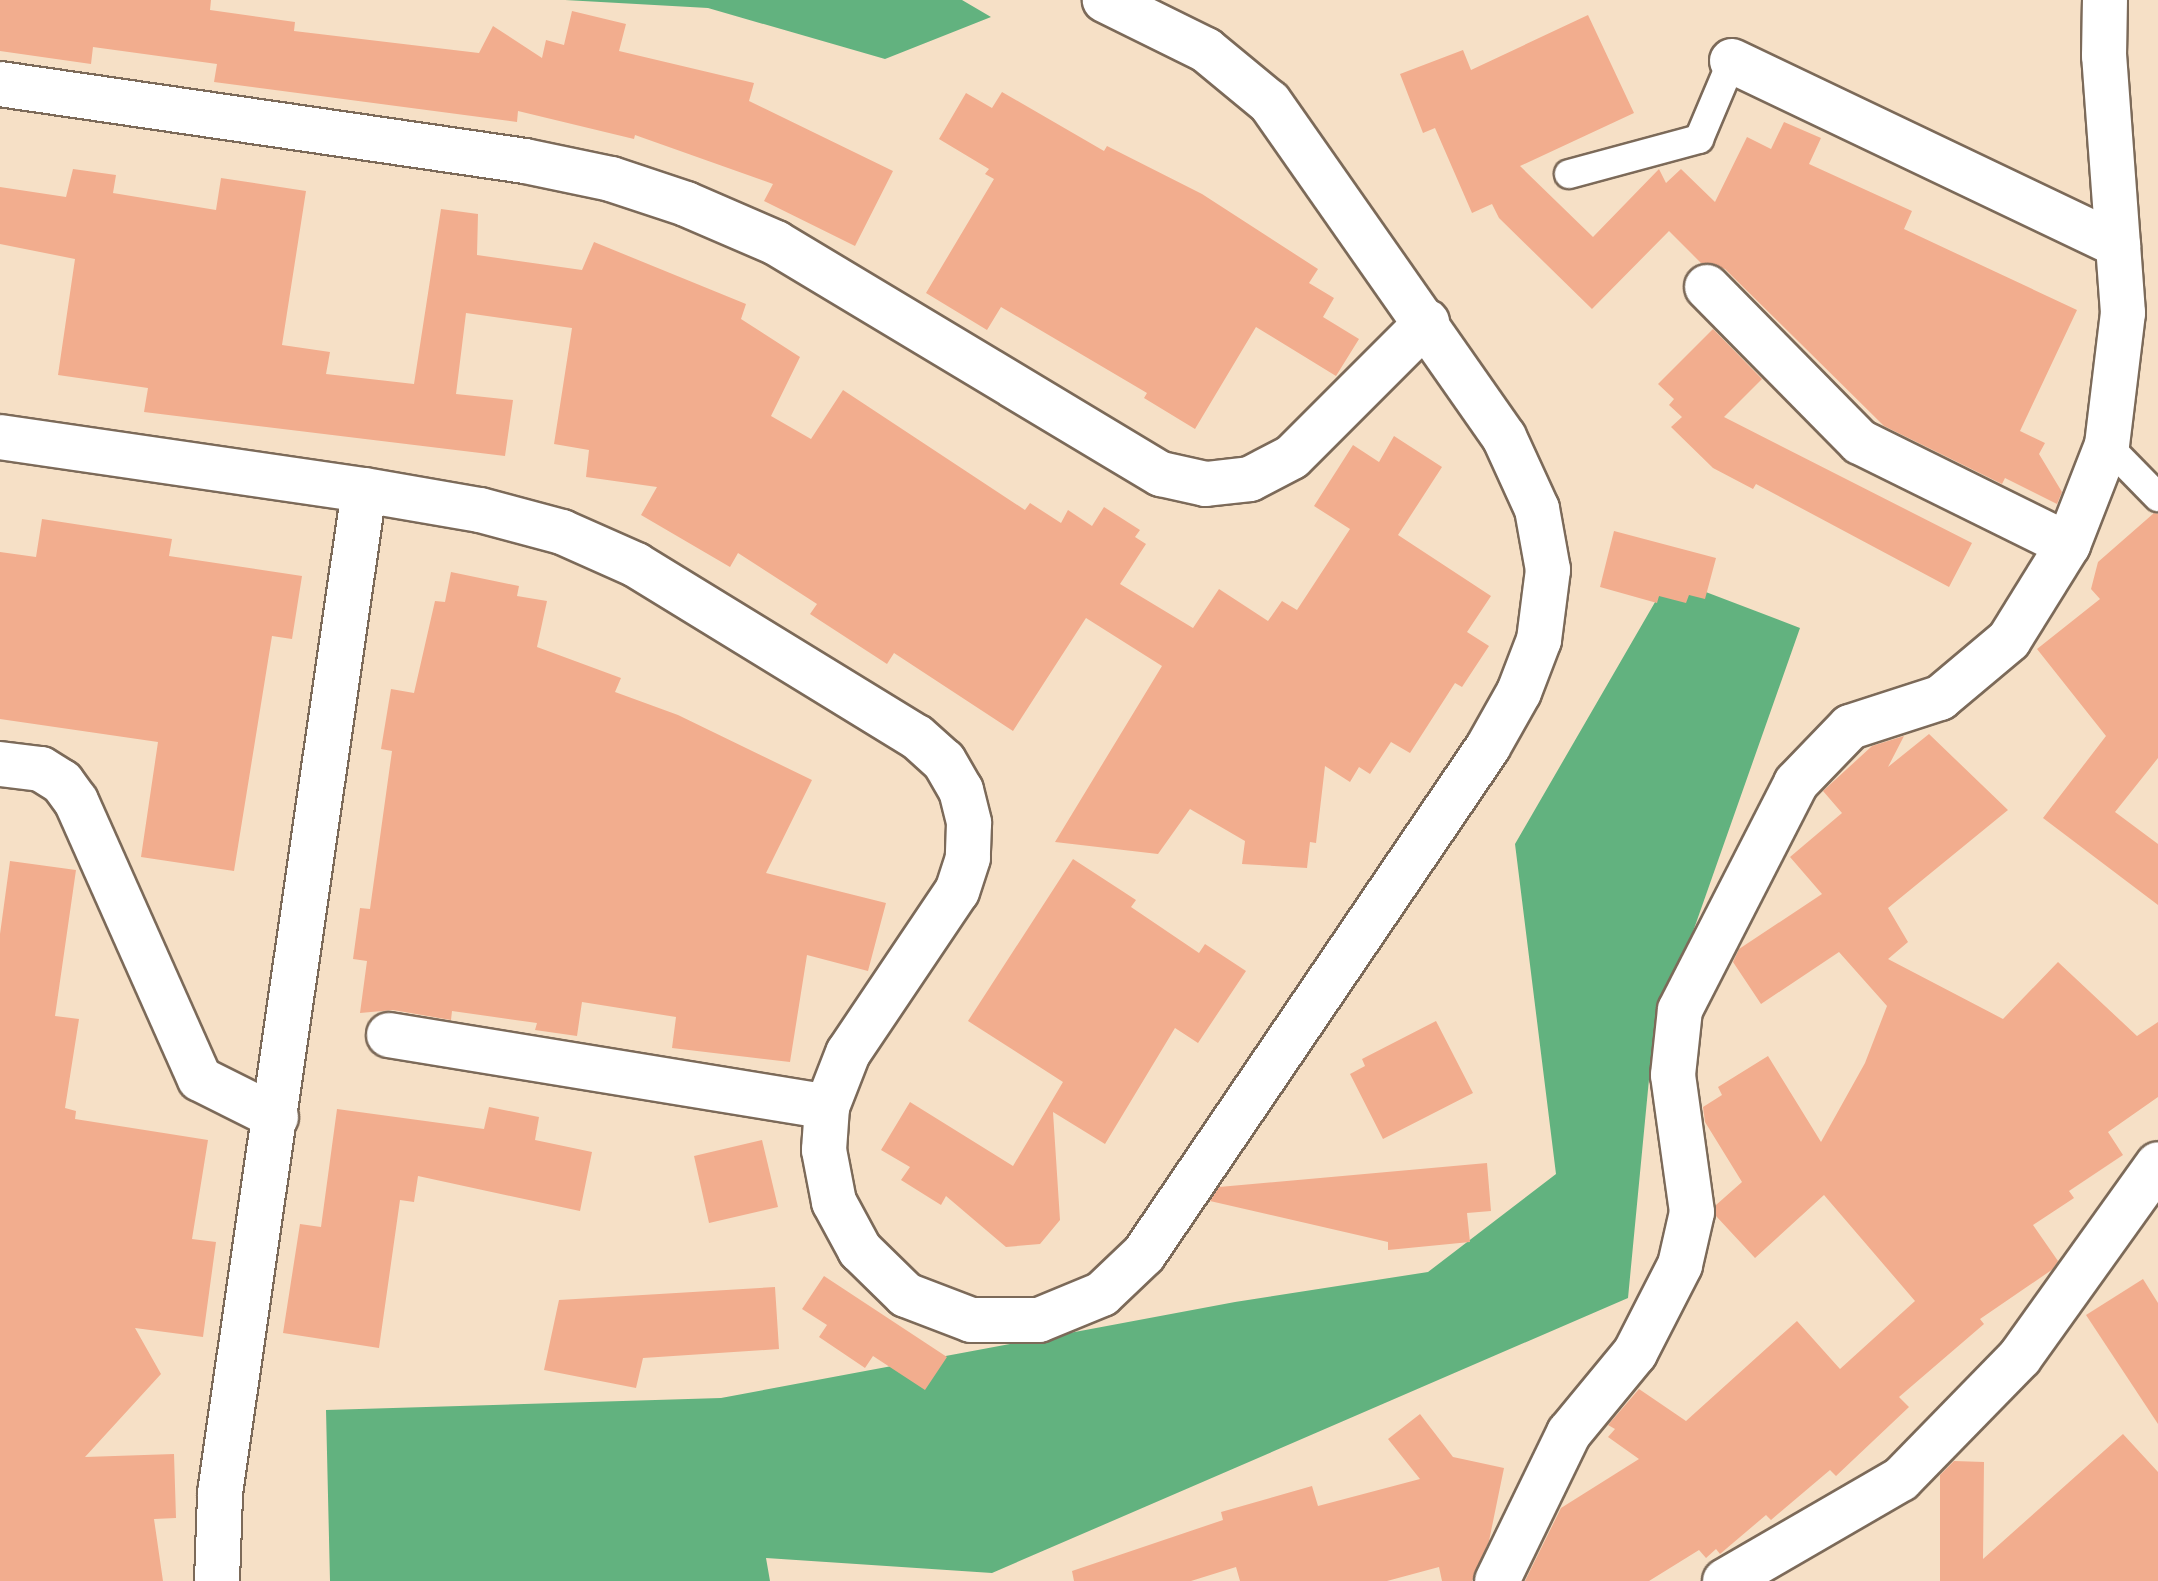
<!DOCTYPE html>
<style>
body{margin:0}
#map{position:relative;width:2158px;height:1581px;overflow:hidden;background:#f6e0c6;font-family:"Sorts Mill Goudy",serif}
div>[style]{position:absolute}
.forest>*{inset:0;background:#62b27f}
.building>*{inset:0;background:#f2ad8e}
.roads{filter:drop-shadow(2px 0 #7c6a59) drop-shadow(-2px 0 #7c6a59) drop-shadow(0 2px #7c6a59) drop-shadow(0 -2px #7c6a59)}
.lane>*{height:28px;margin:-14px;padding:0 14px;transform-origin:14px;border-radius:14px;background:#fff}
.street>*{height:44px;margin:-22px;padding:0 22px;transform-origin:22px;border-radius:22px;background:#fff}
span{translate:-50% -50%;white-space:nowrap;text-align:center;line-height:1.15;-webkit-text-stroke:8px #fcf5e5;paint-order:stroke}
</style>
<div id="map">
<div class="forest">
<i style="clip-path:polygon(565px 0,962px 0,991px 17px,885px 59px,708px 8px)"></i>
<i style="clip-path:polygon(1669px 578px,1800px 628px,1652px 1048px,1628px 1298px,992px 1573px,766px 1558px,770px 1581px,330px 1581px,326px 1410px,721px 1398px,1235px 1302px,1428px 1272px,1556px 1174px,1515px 844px)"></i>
</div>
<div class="building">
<i style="clip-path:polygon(0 0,211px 0,210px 10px,295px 22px,294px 31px,479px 53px,493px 26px,542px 58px,546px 40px,564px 45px,572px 11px,626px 24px,619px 51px,754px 83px,749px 101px,893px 171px,855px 246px,764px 201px,773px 184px,635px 135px,634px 139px,518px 111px,517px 122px,214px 82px,217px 64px,93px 47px,91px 64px,0 51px)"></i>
<i style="clip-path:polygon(1588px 15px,1634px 113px,1520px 166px,1593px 237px,1659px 169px,1666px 183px,1681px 169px,1715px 202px,1747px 137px,1771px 149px,1784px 122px,1821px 138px,1809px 164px,1912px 211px,1904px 229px,2077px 310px,2020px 431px,2045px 443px,2039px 454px,2062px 492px,2057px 504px,2005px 478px,2002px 484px,1884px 426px,1725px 269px,1701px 263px,1669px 231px,1592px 309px,1499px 218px,1492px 204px,1472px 213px,1435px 128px,1423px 133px,1400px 74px,1463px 50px,1471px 70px)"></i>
<i style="clip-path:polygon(1002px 92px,1104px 151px,1107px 146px,1202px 194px,1318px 269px,1309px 283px,1334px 298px,1323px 317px,1359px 339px,1336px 376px,1256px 327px,1195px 429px,1144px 398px,1147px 393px,1001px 307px,987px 330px,926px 293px,994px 179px,985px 174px,989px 169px,939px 139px,966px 93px,992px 108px)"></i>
<i style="clip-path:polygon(73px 169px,116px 175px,113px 193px,216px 210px,221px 178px,306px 191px,282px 345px,330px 352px,326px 374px,414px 384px,441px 209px,478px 214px,477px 255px,582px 270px,594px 242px,746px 304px,741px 319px,800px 357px,771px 416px,811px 439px,843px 390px,1025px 510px,1030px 503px,1061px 523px,1068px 510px,1092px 526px,1104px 507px,1140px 530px,1135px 537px,1146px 544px,1120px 584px,1193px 628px,1219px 589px,1268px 621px,1282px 601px,1297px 610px,1350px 529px,1314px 506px,1353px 445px,1379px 462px,1394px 436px,1442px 467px,1398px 535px,1491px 596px,1467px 632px,1489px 646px,1462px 687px,1455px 683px,1410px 753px,1391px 742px,1370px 774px,1359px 767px,1350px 782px,1325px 766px,1316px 843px,1310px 842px,1307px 868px,1242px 864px,1245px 841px,1190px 809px,1158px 854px,1055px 842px,1162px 666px,1086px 618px,1013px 731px,894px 653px,887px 664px,810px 614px,817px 604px,738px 553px,730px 567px,641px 515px,657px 487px,586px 477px,589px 450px,554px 444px,572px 328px,466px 313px,456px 394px,513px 400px,505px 456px,144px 412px,148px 388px,58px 375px,75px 259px,0 244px,0 187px,66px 197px)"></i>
<i style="clip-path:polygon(1713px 329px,1762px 379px,1724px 417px,1972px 543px,1949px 587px,1756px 484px,1753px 489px,1713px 468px,1671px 427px,1682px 417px,1669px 405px,1674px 399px,1658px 384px)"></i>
<i style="clip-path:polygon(2154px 513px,2158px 514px,2158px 758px,2115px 812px,2158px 844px,2158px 905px,2043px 818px,2106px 736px,2037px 649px,2100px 599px,2091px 589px,2098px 562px)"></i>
<i style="clip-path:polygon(42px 519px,172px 539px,169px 556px,302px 576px,292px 639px,272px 636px,234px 871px,141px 857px,158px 742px,0 719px,0 552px,36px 557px)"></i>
<i style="clip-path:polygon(1614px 531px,1716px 558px,1705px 599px,1689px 595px,1686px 603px,1659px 596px,1657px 603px,1600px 587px)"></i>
<i style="clip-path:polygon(451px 572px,519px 586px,517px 596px,547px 601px,537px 647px,621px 678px,615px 692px,678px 715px,812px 780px,766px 873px,886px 903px,868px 971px,807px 955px,790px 1062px,672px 1048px,676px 1017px,582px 1002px,577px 1036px,535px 1030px,537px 1023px,452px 1011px,451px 1020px,393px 1010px,360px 1013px,367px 961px,353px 959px,360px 908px,370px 909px,392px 751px,381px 749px,391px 689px,414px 693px,435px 601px,445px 602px)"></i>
<i style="clip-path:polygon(1929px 734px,2008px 810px,1888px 908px,1908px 942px,1888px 959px,2003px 1019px,2058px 962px,2137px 1036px,2158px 1022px,2158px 1097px,2108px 1132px,2123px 1155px,2069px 1191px,2074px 1198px,2033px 1225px,2058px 1261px,2053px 1269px,1980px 1319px,1984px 1324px,1899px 1397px,1909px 1407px,1836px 1476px,1830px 1470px,1771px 1520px,1766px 1515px,1720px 1554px,1716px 1549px,1706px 1558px,1699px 1550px,1649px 1581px,1525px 1581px,1561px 1508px,1639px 1459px,1608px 1437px,1615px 1429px,1608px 1425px,1639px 1389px,1686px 1421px,1797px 1321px,1840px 1369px,1915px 1301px,1824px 1195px,1755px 1258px,1716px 1216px,1716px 1205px,1742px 1182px,1705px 1122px,1703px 1107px,1722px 1095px,1718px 1087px,1768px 1056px,1821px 1142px,1865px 1063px,1887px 1006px,1839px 952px,1761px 1004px,1733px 962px,1739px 949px,1822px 894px,1790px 857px,1842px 813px,1823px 791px,1872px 746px,1904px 736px,1888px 767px)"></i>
<i style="clip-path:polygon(1073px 859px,1136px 900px,1131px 907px,1199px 953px,1205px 944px,1246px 971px,1198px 1043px,1175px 1028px,1105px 1144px,1053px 1112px,1060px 1220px,1040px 1244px,1006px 1247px,946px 1196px,941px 1205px,901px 1180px,910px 1167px,881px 1150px,910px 1102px,1013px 1166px,1063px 1082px,968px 1021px)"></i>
<i style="clip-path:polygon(10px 861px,76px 870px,55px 1016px,79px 1019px,65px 1108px,76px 1111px,75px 1119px,208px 1140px,192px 1239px,216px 1242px,203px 1337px,135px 1328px,161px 1374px,85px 1457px,174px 1454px,176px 1518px,154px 1519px,163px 1581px,0 1581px,0 934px)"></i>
<i style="clip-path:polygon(1436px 1021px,1473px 1093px,1383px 1139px,1350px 1074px,1365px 1066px,1362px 1059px)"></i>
<i style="clip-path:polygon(489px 1107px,539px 1117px,535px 1140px,592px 1152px,580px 1211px,418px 1176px,414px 1202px,400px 1200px,379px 1348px,283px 1333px,300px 1224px,321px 1227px,337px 1109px,484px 1129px)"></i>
<i style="clip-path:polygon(762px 1140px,778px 1207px,709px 1223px,694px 1156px)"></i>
<i style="clip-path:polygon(1487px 1163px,1491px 1211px,1467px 1213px,1470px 1242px,1388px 1250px,1388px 1242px,1210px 1201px,1219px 1187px)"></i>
<i style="clip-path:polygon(824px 1276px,947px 1357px,925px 1390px,873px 1356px,865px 1368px,819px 1337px,827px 1325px,802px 1309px)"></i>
<i style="clip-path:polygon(2143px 1279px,2158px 1303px,2158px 1424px,2086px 1315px)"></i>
<i style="clip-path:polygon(775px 1287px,779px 1349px,643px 1358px,636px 1388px,544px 1370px,559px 1300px)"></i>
<i style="clip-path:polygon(1420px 1414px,1453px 1457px,1504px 1468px,1489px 1541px,1472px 1581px,1442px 1581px,1439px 1567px,1387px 1581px,1240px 1581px,1236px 1567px,1191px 1581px,1074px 1581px,1072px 1571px,1223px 1520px,1221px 1512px,1312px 1486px,1318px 1506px,1420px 1479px,1388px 1439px)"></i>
<i style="clip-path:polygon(2123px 1434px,2158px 1472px,2158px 1581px,1940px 1581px,1940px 1475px,1954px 1461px,1984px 1462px,1983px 1559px)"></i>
</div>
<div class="roads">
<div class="lane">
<i style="left:1569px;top:174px;width:135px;rotate:-15.1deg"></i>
<i style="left:1699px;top:139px;width:85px;rotate:-67.1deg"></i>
<i style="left:2107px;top:445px;width:73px;rotate:45.6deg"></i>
</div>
<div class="street">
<i style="left:1732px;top:61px;width:428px;rotate:25.5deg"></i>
<i style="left:0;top:84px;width:531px;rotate:8.34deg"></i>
<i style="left:525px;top:161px;width:88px;rotate:11.8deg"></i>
<i style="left:611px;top:179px;width:79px;rotate:18.4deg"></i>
<i style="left:686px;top:204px;width:98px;rotate:23.4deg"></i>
<i style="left:776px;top:243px;width:449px;rotate:31deg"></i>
<i style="left:1161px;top:474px;width:46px;rotate:12.5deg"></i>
<i style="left:1206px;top:484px;width:44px;rotate:-6.5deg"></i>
<i style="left:1250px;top:479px;width:47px;rotate:-27.6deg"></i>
<i style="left:1292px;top:457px;width:191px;rotate:-45deg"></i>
<i style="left:1707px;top:287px;width:218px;rotate:45.4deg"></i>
<i style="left:1860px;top:442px;width:232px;rotate:26.3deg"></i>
<i style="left:0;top:437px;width:368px;rotate:8.3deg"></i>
<i style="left:364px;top:490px;width:118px;rotate:9.8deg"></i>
<i style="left:480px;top:510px;width:85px;rotate:15deg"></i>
<i style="left:562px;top:532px;width:81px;rotate:24deg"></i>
<i style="left:636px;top:565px;width:329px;rotate:31.5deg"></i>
<i style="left:917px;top:737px;width:36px;rotate:42deg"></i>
<i style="left:944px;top:761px;width:34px;rotate:60deg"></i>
<i style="left:961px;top:790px;width:34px;rotate:76deg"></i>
<i style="left:969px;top:823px;width:35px;rotate:92deg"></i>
<i style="left:968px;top:858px;width:35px;rotate:108deg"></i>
<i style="left:957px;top:891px;width:195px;rotate:123.9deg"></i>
<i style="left:848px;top:1053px;width:58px;rotate:111.3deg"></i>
<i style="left:827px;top:1107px;width:43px;rotate:94deg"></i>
<i style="left:824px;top:1150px;width:53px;rotate:79.1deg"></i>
<i style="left:834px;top:1202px;width:55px;rotate:61.6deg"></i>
<i style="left:860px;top:1250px;width:64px;rotate:44.4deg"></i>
<i style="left:906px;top:1295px;width:70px;rotate:21deg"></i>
<i style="left:971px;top:1320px;width:68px"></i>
<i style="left:1039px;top:1320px;width:68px;rotate:-22.4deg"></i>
<i style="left:1102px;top:1294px;width:58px;rotate:-43.6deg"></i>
<i style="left:1144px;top:1254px;width:613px;rotate:-55.84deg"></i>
<i style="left:1488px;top:747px;width:63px;rotate:-60.6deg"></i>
<i style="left:1519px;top:692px;width:56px;rotate:-69deg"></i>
<i style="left:1539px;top:640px;width:71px;rotate:-82.7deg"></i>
<i style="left:1548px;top:570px;width:62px;rotate:-100.2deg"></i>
<i style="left:1537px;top:509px;width:79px;rotate:-114.6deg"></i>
<i style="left:1504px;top:437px;width:409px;rotate:-125deg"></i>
<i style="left:1269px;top:102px;width:82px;rotate:-140.5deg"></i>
<i style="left:1206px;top:50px;width:113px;rotate:-153.7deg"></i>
<i style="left:0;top:764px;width:41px;rotate:7deg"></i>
<i style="left:41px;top:769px;width:25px;rotate:32deg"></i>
<i style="left:62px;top:782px;width:24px;rotate:54deg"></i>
<i style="left:76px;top:801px;width:304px;rotate:66deg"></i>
<i style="left:200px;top:1079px;width:85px;rotate:26.6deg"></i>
<i style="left:389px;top:1035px;width:444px;rotate:9.3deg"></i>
<i style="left:217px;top:1581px;width:88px;rotate:-88deg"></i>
<i style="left:220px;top:1493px;width:1013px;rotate:-81.83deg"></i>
<i style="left:1497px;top:1581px;width:165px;rotate:-64.1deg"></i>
<i style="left:1569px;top:1433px;width:104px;rotate:-50.5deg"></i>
<i style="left:1635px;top:1353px;width:99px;rotate:-62.9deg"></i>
<i style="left:1680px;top:1265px;width:54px;rotate:-77.2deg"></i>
<i style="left:1692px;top:1212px;width:138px;rotate:-97.9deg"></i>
<i style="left:1673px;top:1075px;width:65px;rotate:-83.9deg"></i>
<i style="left:1680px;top:1010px;width:255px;rotate:-62.9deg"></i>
<i style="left:1796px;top:783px;width:78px;rotate:-46deg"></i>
<i style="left:1850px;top:727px;width:95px;rotate:-17.9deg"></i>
<i style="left:1940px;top:698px;width:90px;rotate:-40deg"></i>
<i style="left:2009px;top:640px;width:112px;rotate:-58.2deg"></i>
<i style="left:2068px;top:545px;width:107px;rotate:-68.7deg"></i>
<i style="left:2107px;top:445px;width:133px;rotate:-83.1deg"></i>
<i style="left:2123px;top:313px;width:258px;rotate:-94.2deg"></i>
<i style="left:2104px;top:56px;width:56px;rotate:-89deg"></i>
<i style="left:1725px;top:1581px;width:203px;rotate:-30.1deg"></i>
<i style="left:1901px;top:1479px;width:170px;rotate:-45.7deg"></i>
<i style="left:2020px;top:1357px;width:237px;rotate:-54.4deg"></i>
</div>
</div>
</div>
